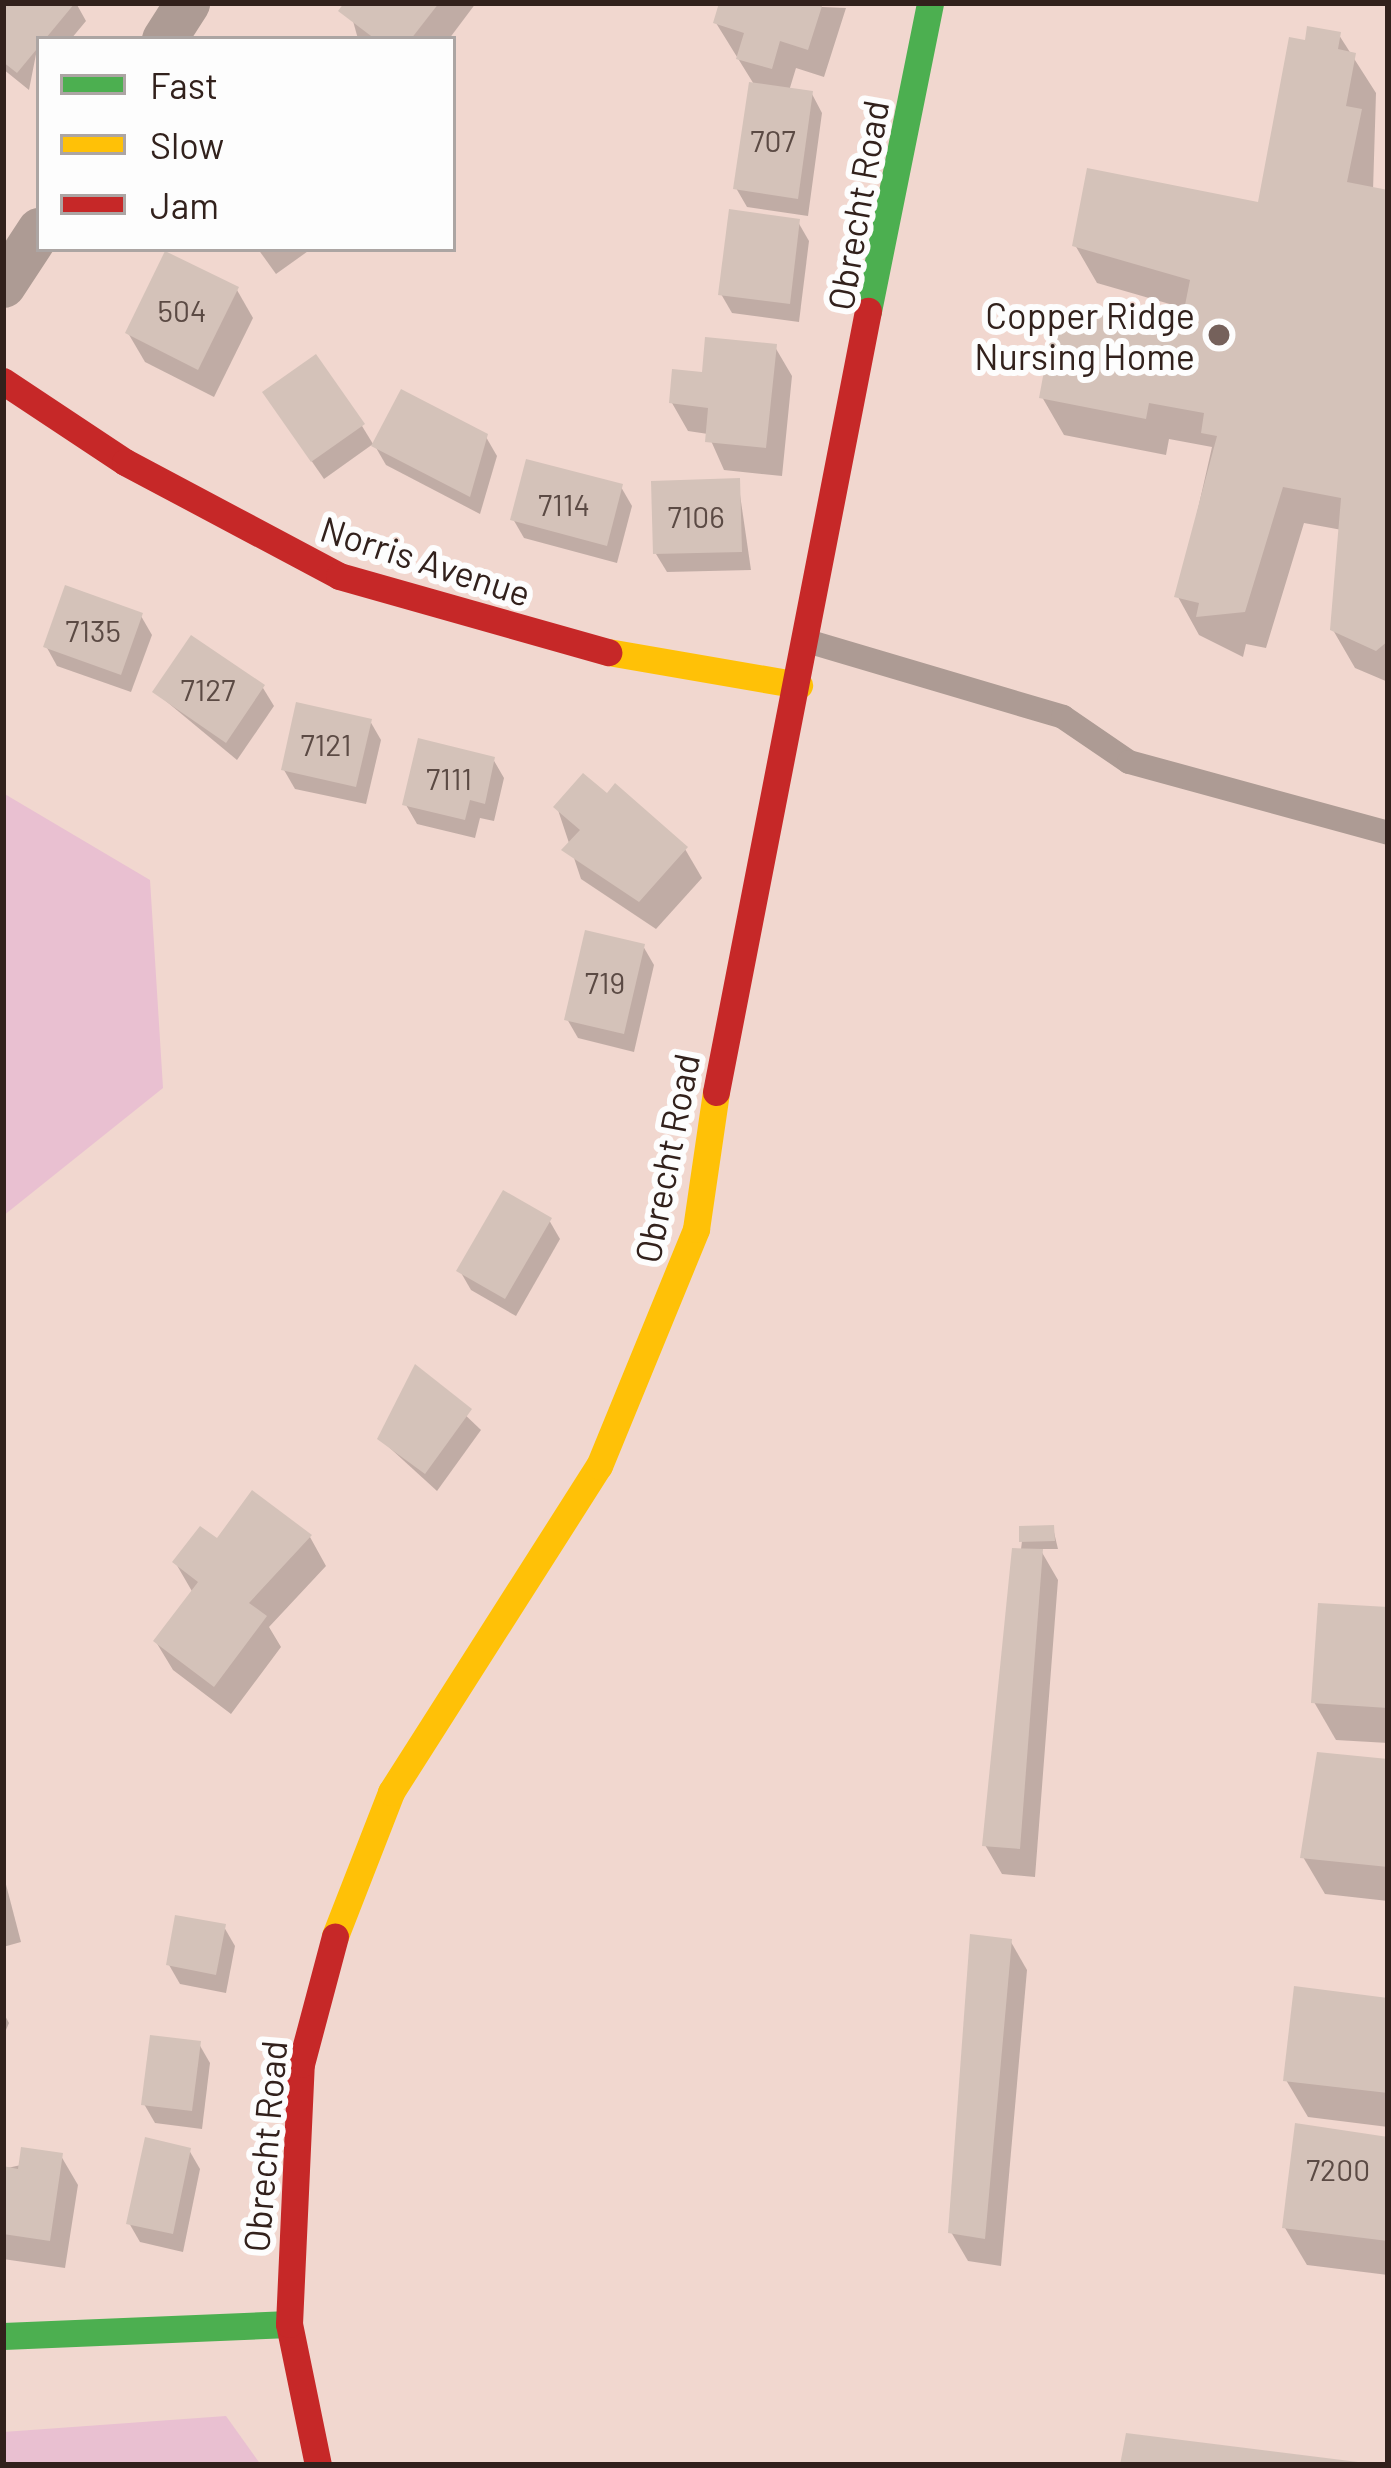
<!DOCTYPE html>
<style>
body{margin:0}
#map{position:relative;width:1391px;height:2468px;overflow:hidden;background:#f1d7cf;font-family:Barlow,sans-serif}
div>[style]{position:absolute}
.green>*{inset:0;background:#e9c0d1}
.shadow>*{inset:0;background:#0003}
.building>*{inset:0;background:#d4c2b9}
.lane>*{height:24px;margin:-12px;padding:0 12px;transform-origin:12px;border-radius:12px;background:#ad9b94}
.street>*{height:45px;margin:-22.5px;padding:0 22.5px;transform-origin:22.5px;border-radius:22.5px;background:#ad9b94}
.fast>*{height:27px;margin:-13.5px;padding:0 13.5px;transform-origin:13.5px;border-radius:13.5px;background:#4caf50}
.slow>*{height:27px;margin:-13.5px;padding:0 13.5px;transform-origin:13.5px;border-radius:13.5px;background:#ffc107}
.jam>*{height:27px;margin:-13.5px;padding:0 13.5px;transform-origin:13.5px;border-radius:13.5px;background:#c62828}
.dots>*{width:33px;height:33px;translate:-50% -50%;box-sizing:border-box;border:6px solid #fdfdfd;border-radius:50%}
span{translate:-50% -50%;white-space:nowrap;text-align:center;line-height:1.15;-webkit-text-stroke:12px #fdfdfd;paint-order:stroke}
.number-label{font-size:30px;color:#5b4a44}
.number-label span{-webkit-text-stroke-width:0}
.street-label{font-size:36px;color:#32211c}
.poi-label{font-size:36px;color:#32211c}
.right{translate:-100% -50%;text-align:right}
.frame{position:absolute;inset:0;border:6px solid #32211c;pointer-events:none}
.legend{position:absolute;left:36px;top:36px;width:420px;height:216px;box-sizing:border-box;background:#fdfdfd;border:3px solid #aca5a3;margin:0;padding:15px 21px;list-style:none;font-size:36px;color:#32211c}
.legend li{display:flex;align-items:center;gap:24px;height:60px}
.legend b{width:60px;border:3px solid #aca5a3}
</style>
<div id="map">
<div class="green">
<i style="clip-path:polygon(3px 793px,150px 880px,163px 1088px,3px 1216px)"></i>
<i style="clip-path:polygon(226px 2416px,261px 2465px,3px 2465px,3px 2432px)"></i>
</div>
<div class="shadow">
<i style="clip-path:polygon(3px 3px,76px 3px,86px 21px,71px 39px,39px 39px,29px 90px,3px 69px)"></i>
<i style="clip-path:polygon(348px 3px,476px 3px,449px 39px,358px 39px)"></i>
<i style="clip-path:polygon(723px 3px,846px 8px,824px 77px,796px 68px,789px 91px,812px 94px,822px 113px,808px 216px,747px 207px,736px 188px,755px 86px,716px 23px)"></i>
<i style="clip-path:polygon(1339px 35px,1376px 93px,1373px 191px,1388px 193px,1388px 682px,1355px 668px,1333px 630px,1342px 530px,1304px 523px,1266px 648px,1246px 644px,1243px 657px,1199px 635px,1178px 597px,1212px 447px,1169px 439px,1166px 455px,1064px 435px,1042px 397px,1182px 334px,1187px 309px,1097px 283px,1075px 245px,1260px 206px,1307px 44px)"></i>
<i style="clip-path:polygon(798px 222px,809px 241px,799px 322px,732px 313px,721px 294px)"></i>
<i style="clip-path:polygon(258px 249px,311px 249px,276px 274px)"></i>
<i style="clip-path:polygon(237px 290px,253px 318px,214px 397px,145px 362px,128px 333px)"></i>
<i style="clip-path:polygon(775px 347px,792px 376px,782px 476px,724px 470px,708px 434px,688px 431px,672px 403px,705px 375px)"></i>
<i style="clip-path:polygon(277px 411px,362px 426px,373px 444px,324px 479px)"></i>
<i style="clip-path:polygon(486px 437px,497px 456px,480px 514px,386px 465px,375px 446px)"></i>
<i style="clip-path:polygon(738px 481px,751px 570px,667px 572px,656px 554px)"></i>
<i style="clip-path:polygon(621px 487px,632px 506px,617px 563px,524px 538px,513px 519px)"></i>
<i style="clip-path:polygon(141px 616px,152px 635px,131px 692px,57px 666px,46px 646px)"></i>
<i style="clip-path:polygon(263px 688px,274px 706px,237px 760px,155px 692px)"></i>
<i style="clip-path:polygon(370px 721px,381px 740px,366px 804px,295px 789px,284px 770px)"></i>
<i style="clip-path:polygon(493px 759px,504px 778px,494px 821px,480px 818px,475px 838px,417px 824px,406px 805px)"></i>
<i style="clip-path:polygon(557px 807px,685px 849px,702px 878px,656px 929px,581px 879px)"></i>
<i style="clip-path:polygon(643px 946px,654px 965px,634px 1052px,578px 1038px,567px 1019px)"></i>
<i style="clip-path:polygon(549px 1220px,560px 1239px,516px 1316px,471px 1290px,460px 1271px)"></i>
<i style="clip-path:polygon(416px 1368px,481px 1430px,437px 1491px,380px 1439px)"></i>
<i style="clip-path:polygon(253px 1494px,310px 1537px,326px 1566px,269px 1627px,281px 1647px,231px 1714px,173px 1670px,156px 1642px,193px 1593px,175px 1562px,217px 1542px)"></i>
<i style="clip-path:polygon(1053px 1528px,1058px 1549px,1040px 1549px,1058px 1580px,1035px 1877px,1002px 1874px,985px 1845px,1022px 1541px)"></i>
<i style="clip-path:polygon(1388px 1610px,1388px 1743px,1336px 1740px,1314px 1702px)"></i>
<i style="clip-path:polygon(1388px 1762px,1388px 1901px,1325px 1894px,1303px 1857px)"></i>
<i style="clip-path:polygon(3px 1873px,21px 1942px,3px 1947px)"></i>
<i style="clip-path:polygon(224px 1927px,235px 1946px,226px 1993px,180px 1984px,169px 1965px)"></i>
<i style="clip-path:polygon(1011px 1942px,1027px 1970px,1001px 2266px,968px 2261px,951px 2232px)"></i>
<i style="clip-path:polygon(1388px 2001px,1388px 2127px,1308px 2117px,1286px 2080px)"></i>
<i style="clip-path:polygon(3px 2012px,9px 2023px,3px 2037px)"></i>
<i style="clip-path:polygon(199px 2044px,210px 2063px,202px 2129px,155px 2123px,144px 2104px)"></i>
<i style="clip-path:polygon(1388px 2140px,1388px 2275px,1307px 2265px,1285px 2228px)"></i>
<i style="clip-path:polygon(189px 2150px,200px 2169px,183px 2252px,140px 2242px,129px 2223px)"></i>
<i style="clip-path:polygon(61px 2156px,78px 2185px,65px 2268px,3px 2259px,3px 2169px)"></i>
</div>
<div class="building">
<i style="clip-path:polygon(3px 3px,75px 3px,17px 73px,3px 62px)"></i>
<i style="clip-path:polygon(344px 3px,439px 3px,411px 39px,375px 39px,338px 11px)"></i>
<i style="clip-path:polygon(719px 3px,823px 3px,808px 50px,780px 41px,772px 69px,736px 59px,744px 33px,713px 23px)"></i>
<i style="clip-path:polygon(1307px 26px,1341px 32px,1338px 49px,1356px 53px,1346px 106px,1362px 109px,1347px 182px,1388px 190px,1388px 641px,1376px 651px,1330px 630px,1341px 498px,1283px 487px,1245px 612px,1196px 617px,1199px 603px,1174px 597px,1217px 436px,1201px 433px,1204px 413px,1149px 403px,1146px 419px,1039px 398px,1056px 306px,1180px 330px,1190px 280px,1072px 246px,1087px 168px,1258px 202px,1289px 37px,1305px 40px)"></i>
<i style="clip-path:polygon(749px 82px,813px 91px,798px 199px,733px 189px)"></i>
<i style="clip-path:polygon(729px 209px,800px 219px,790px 304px,718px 295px)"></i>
<i style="clip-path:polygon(165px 251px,239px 287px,198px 370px,125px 333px)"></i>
<i style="clip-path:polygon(705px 337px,777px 344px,766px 448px,705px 442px,708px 408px,669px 403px,672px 369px,702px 372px)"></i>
<i style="clip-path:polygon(316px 354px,365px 424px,311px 462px,262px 392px)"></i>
<i style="clip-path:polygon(401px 389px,488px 434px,470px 497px,371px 446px)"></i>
<i style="clip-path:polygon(526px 459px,623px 484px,607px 546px,510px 520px)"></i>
<i style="clip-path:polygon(740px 478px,742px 552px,653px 554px,651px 481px)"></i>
<i style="clip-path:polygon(65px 585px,143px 613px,121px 675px,43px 647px)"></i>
<i style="clip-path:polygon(191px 635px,265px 685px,226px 743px,152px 692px)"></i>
<i style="clip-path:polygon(296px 702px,372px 719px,356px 787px,281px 770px)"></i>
<i style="clip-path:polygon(418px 738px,495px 757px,485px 804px,470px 800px,465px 820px,402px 805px)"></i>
<i style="clip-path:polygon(583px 773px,607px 793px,615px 783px,688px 847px,639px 902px,561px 850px,580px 830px,553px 807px)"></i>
<i style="clip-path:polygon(585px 930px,645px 944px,624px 1034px,564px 1020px)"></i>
<i style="clip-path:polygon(503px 1190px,552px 1218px,505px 1299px,456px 1271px)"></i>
<i style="clip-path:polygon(415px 1364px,472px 1409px,425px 1474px,377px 1439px)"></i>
<i style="clip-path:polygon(252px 1490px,312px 1535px,249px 1603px,267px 1616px,214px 1687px,153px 1641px,198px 1582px,172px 1562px,200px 1526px,217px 1538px)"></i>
<i style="clip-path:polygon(1054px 1525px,1055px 1541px,1019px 1542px,1019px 1526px)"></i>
<i style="clip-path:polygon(1012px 1548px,1043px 1549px,1020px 1849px,982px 1846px)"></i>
<i style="clip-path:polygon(1318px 1603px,1388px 1607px,1388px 1708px,1311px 1703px)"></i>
<i style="clip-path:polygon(1317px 1752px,1388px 1759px,1388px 1867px,1300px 1858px)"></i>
<i style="clip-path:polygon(175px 1915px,226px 1924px,216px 1975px,166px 1965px)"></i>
<i style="clip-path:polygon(970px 1934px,1012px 1939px,985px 2239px,948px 2233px)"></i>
<i style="clip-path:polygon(1294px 1986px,1388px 1998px,1388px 2093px,1283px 2081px)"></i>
<i style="clip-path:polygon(150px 2035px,201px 2041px,192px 2111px,141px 2105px)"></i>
<i style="clip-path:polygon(1295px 2123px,1388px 2137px,1388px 2241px,1282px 2228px)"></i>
<i style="clip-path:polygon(145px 2137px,191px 2148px,173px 2234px,126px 2224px)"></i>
<i style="clip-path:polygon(21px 2147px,63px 2153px,50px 2241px,3px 2234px,3px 2166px,18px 2169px)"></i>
<i style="clip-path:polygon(1126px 2433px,1358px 2462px,1358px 2465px,1120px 2465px)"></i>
</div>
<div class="lane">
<i style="left:807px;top:641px;width:267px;rotate:16.5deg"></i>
<i style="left:1063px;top:717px;width:80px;rotate:34.3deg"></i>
<i style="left:1129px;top:762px;width:269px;rotate:15.3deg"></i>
</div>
<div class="street">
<i style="left:164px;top:39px;width:43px;rotate:-57.4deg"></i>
<i style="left:3px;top:285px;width:66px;rotate:-56.8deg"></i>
</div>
<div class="fast">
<i style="left:868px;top:311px;width:314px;rotate:-78.6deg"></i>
<i style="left:3px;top:2336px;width:286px;rotate:-2.4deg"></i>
</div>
<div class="slow">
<i style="left:608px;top:652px;width:194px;rotate:9.8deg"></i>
<i style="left:335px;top:1936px;width:155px;rotate:-68.7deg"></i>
<i style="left:391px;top:1792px;width:387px;rotate:-57.5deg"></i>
<i style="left:599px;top:1466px;width:256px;rotate:-67.7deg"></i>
<i style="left:696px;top:1229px;width:138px;rotate:-81.7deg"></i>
</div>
<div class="jam">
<i style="left:3px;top:381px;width:146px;rotate:33.6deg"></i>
<i style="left:125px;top:462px;width:242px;rotate:28deg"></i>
<i style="left:339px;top:576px;width:280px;rotate:15.8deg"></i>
<i style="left:716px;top:1092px;width:796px;rotate:-78.99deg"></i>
<i style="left:318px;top:2465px;width:144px;rotate:-101.6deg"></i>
<i style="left:289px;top:2324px;width:260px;rotate:-87.4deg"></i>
<i style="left:301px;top:2064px;width:132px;rotate:-75.1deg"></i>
</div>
<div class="dots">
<i style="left:1219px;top:335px;background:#75615b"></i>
</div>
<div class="number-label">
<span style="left:773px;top:140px">707</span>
<span style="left:182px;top:310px">504</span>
<span style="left:564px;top:504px">7114</span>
<span style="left:696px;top:516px">7106</span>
<span style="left:93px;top:630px">7135</span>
<span style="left:208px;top:689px">7127</span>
<span style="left:326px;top:744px">7121</span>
<span style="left:449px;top:778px">7111</span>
<span style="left:605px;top:982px">719</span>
<span style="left:1338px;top:2169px">7200</span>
</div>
<div class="street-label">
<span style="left:857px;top:205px;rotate:-80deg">Obrecht Road</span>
<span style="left:426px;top:560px;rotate:18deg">Norris Avenue</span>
<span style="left:666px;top:1158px;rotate:-79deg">Obrecht Road</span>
<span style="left:264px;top:2146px;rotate:-85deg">Obrecht Road</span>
</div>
<div class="poi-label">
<span class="right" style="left:1195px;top:335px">Copper Ridge<br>Nursing Home</span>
</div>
<div class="frame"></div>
<ul class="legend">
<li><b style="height:15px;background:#4caf50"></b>Fast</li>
<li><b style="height:15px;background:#ffc107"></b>Slow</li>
<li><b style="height:15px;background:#c62828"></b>Jam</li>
</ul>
</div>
